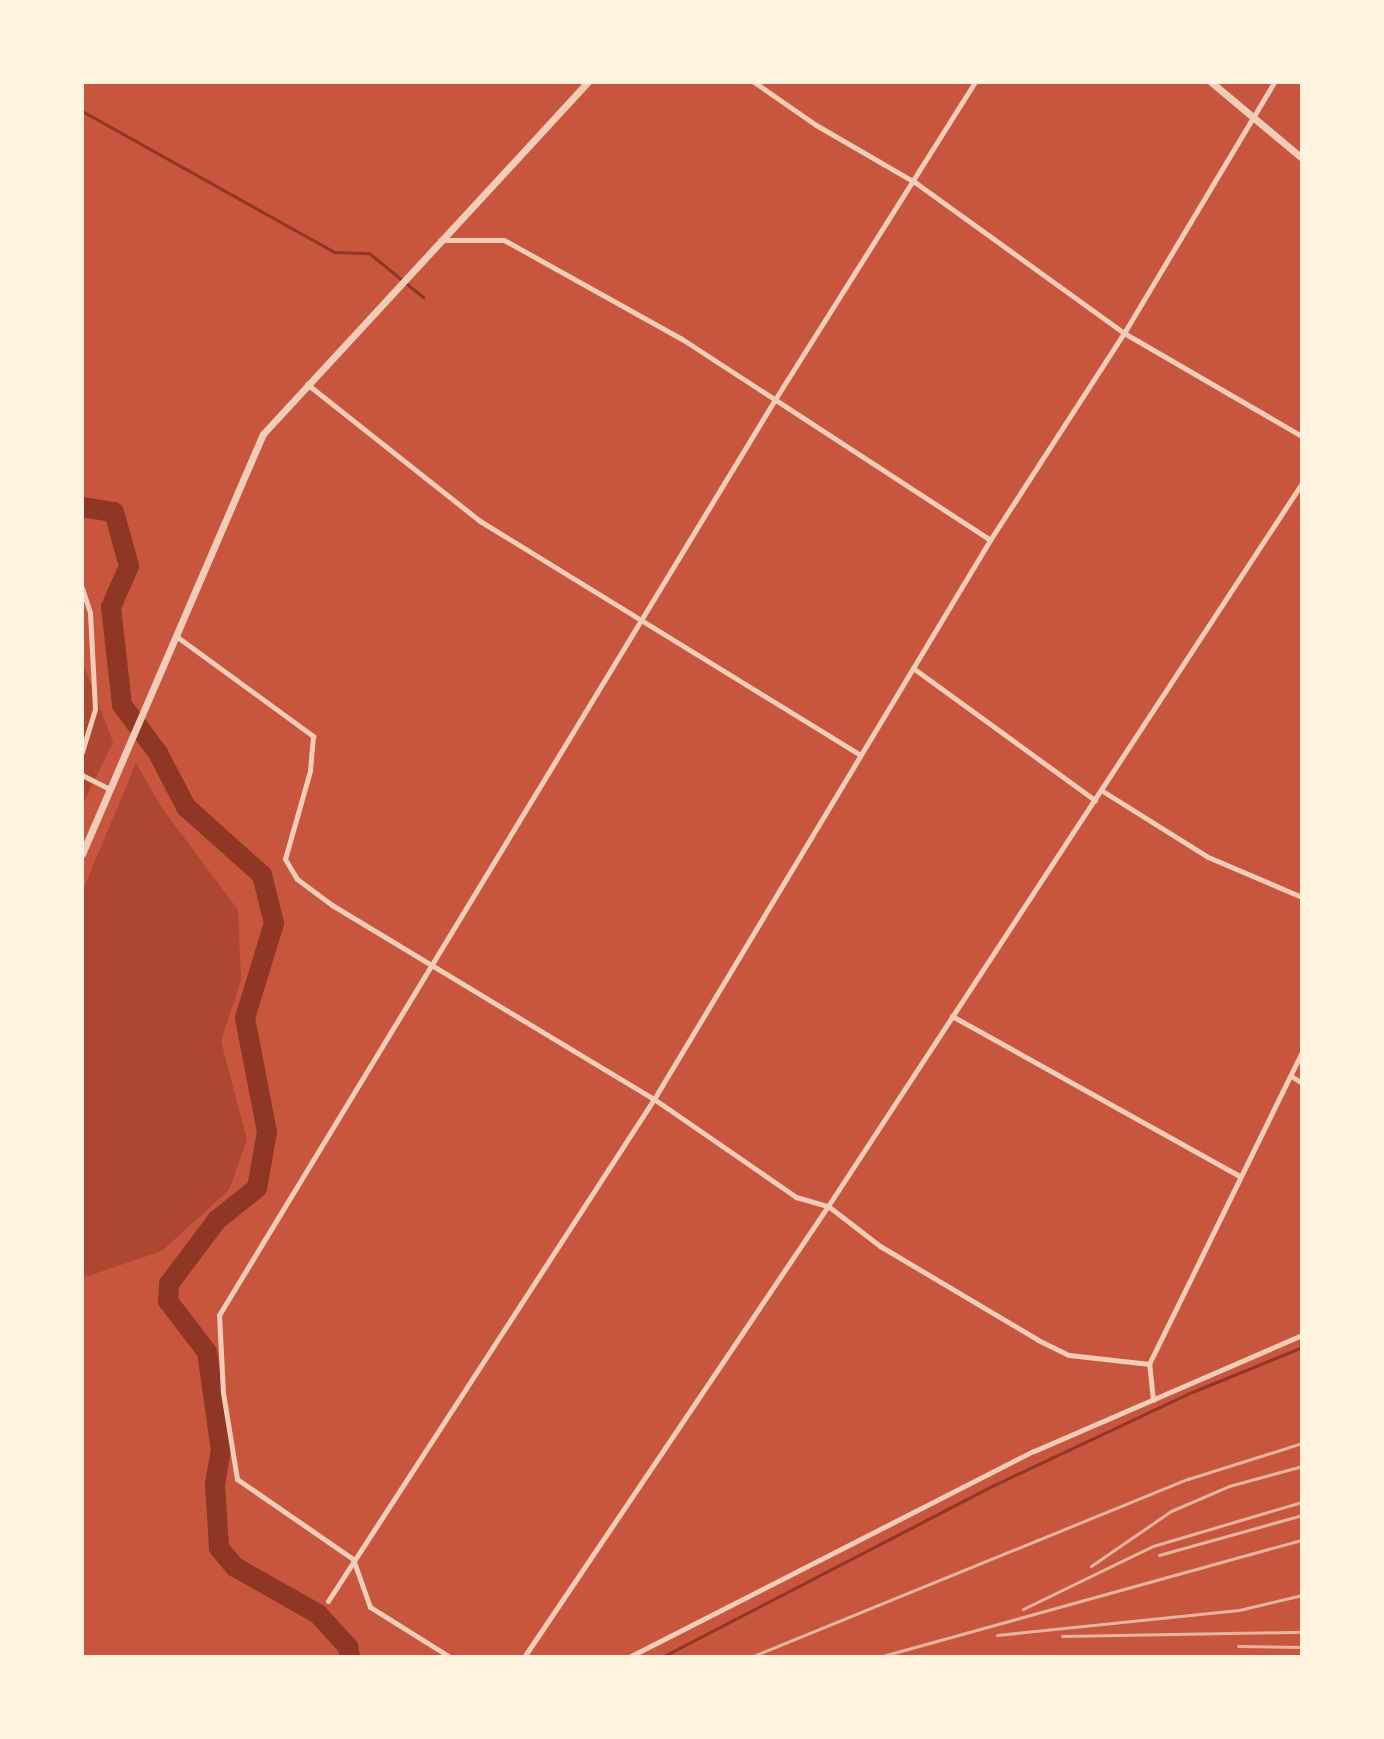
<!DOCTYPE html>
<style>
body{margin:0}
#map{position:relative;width:1384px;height:1739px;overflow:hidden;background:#c8553d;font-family:"Roboto Condensed",sans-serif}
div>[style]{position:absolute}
.green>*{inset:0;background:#ae4732}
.stream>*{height:3px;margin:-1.5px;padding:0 1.5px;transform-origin:1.5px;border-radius:1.5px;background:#8f3625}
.river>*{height:20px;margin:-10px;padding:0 10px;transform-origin:10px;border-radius:10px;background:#8f3625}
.minor>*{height:5px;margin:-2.5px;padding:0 2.5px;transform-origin:2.5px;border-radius:2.5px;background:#f1ccb7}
.tertiary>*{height:7px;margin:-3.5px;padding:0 3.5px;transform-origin:3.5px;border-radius:3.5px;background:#f1ccb7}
.rail>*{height:3px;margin:-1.5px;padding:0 1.5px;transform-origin:1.5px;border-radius:1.5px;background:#e9b49f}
span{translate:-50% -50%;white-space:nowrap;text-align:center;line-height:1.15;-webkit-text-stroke:6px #fff3e0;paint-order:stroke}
.frame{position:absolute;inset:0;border:84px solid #fff3e0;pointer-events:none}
</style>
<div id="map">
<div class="green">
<i style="clip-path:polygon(82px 661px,113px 742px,82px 806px)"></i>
<i style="clip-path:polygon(136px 763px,162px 808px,238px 910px,241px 980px,221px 1041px,247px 1140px,229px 1190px,162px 1251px,82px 1278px,82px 892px)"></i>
</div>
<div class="stream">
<i style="left:82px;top:111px;width:289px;rotate:29.2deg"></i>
<i style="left:334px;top:252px;width:35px;rotate:2deg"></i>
<i style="left:369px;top:253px;width:70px;rotate:39.2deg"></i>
<i style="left:662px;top:1657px;width:374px;rotate:-27.4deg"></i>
<i style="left:994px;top:1485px;width:219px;rotate:-25.2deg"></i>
<i style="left:1192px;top:1392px;width:119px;rotate:-22.2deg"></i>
</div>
<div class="river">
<i style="left:82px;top:507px;width:32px;rotate:9deg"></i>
<i style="left:114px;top:512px;width:56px;rotate:74.5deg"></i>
<i style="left:129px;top:566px;width:45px;rotate:113.7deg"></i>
<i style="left:111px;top:607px;width:99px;rotate:83.6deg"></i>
<i style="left:122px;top:705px;width:60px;rotate:53.1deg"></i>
<i style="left:158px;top:753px;width:61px;rotate:62.6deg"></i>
<i style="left:186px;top:807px;width:102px;rotate:41.8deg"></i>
<i style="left:262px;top:875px;width:49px;rotate:76deg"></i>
<i style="left:274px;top:923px;width:99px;rotate:107deg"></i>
<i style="left:245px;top:1018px;width:116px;rotate:79.1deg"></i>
<i style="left:267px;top:1132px;width:57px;rotate:100.1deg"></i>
<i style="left:257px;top:1188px;width:51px;rotate:141.3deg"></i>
<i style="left:217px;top:1220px;width:80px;rotate:126.9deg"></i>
<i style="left:169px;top:1284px;width:17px;rotate:93deg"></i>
<i style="left:168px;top:1301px;width:64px;rotate:52.6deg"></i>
<i style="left:207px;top:1352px;width:99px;rotate:81.9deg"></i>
<i style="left:221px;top:1450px;width:35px;rotate:100deg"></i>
<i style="left:215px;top:1484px;width:64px;rotate:86.4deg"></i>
<i style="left:219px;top:1548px;width:25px;rotate:50deg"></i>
<i style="left:235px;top:1567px;width:95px;rotate:29.5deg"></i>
<i style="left:318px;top:1614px;width:45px;rotate:47.7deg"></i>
<i style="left:348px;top:1647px;width:10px;rotate:79deg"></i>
</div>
<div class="minor">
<i style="left:754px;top:82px;width:75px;rotate:34.7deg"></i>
<i style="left:816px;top:125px;width:116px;rotate:30.1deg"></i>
<i style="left:916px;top:183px;width:256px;rotate:35.8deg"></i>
<i style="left:1124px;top:333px;width:206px;rotate:30.1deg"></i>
<i style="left:440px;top:240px;width:64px"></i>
<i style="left:504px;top:240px;width:204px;rotate:29.1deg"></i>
<i style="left:682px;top:339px;width:368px;rotate:33.1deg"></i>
<i style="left:307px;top:384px;width:221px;rotate:38.4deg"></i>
<i style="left:480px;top:521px;width:446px;rotate:31.6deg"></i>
<i style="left:82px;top:588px;width:26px;rotate:72deg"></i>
<i style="left:90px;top:613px;width:96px;rotate:87deg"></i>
<i style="left:95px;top:709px;width:45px;rotate:106.8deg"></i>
<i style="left:176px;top:636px;width:170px;rotate:36.1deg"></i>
<i style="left:313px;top:736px;width:35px;rotate:95deg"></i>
<i style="left:310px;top:771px;width:91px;rotate:105.9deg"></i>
<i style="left:285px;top:859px;width:23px;rotate:59deg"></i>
<i style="left:297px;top:879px;width:44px;rotate:36.6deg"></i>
<i style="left:332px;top:905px;width:376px;rotate:31.1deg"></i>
<i style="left:654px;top:1099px;width:173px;rotate:34.6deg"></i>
<i style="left:796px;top:1197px;width:33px;rotate:16deg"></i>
<i style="left:828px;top:1206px;width:66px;rotate:37.6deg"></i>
<i style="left:880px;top:1246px;width:184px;rotate:30.7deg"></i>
<i style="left:1038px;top:1340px;width:34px;rotate:26deg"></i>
<i style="left:1069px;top:1355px;width:81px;rotate:6.4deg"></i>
<i style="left:913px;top:668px;width:225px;rotate:36deg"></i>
<i style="left:82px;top:775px;width:31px;rotate:27deg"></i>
<i style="left:1101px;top:790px;width:126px;rotate:32.1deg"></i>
<i style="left:1208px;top:857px;width:102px;rotate:23.1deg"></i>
<i style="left:952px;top:1016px;width:329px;rotate:29.1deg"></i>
<i style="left:1291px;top:1076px;width:13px;rotate:32deg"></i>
<i style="left:1153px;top:1400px;width:36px;rotate:-96deg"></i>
<i style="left:1149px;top:1364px;width:348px;rotate:-63.9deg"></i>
<i style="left:328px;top:1601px;width:599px;rotate:-57deg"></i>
<i style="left:654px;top:1099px;width:652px;rotate:-58.99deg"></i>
<i style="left:990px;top:540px;width:247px;rotate:-57.1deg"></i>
<i style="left:1124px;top:333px;width:292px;rotate:-59.1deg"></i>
<i style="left:450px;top:1657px;width:94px;rotate:-148deg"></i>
<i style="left:370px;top:1607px;width:51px;rotate:-109.5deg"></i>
<i style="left:353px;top:1559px;width:141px;rotate:-145.4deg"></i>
<i style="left:237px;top:1479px;width:87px;rotate:-99.2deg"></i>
<i style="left:223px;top:1393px;width:78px;rotate:-92.9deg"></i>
<i style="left:219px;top:1315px;width:1069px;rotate:-58.73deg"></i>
<i style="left:774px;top:401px;width:377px;rotate:-57.8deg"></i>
<i style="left:524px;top:1657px;width:544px;rotate:-56.02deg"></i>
<i style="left:828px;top:1206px;width:865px;rotate:-56.75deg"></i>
<i style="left:629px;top:1657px;width:454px;rotate:-27deg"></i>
<i style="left:1034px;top:1451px;width:292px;rotate:-23.4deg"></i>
</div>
<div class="tertiary">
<i style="left:1211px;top:82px;width:119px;rotate:39.9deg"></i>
<i style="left:82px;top:854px;width:457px;rotate:-66.7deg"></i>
<i style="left:263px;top:434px;width:479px;rotate:-47.3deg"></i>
</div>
<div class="rail">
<i style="left:1159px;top:1555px;width:148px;rotate:-15.6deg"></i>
<i style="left:1091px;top:1566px;width:97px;rotate:-34.5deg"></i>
<i style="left:1171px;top:1511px;width:63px;rotate:-23.3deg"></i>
<i style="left:1229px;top:1486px;width:76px;rotate:-15.3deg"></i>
<i style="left:1023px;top:1609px;width:144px;rotate:-25.9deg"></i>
<i style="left:1153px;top:1546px;width:155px;rotate:-16.5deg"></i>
<i style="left:997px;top:1635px;width:243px;rotate:-5.9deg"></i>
<i style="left:1239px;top:1610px;width:65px;rotate:-13.4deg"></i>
<i style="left:1062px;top:1636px;width:240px;rotate:-1deg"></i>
<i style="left:1238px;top:1646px;width:64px;rotate:0.9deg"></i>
<i style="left:751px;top:1657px;width:472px;rotate:-22.2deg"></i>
<i style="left:1188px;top:1479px;width:120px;rotate:-17.5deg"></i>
<i style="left:879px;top:1657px;width:439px;rotate:-15.5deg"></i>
</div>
<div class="frame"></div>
</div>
